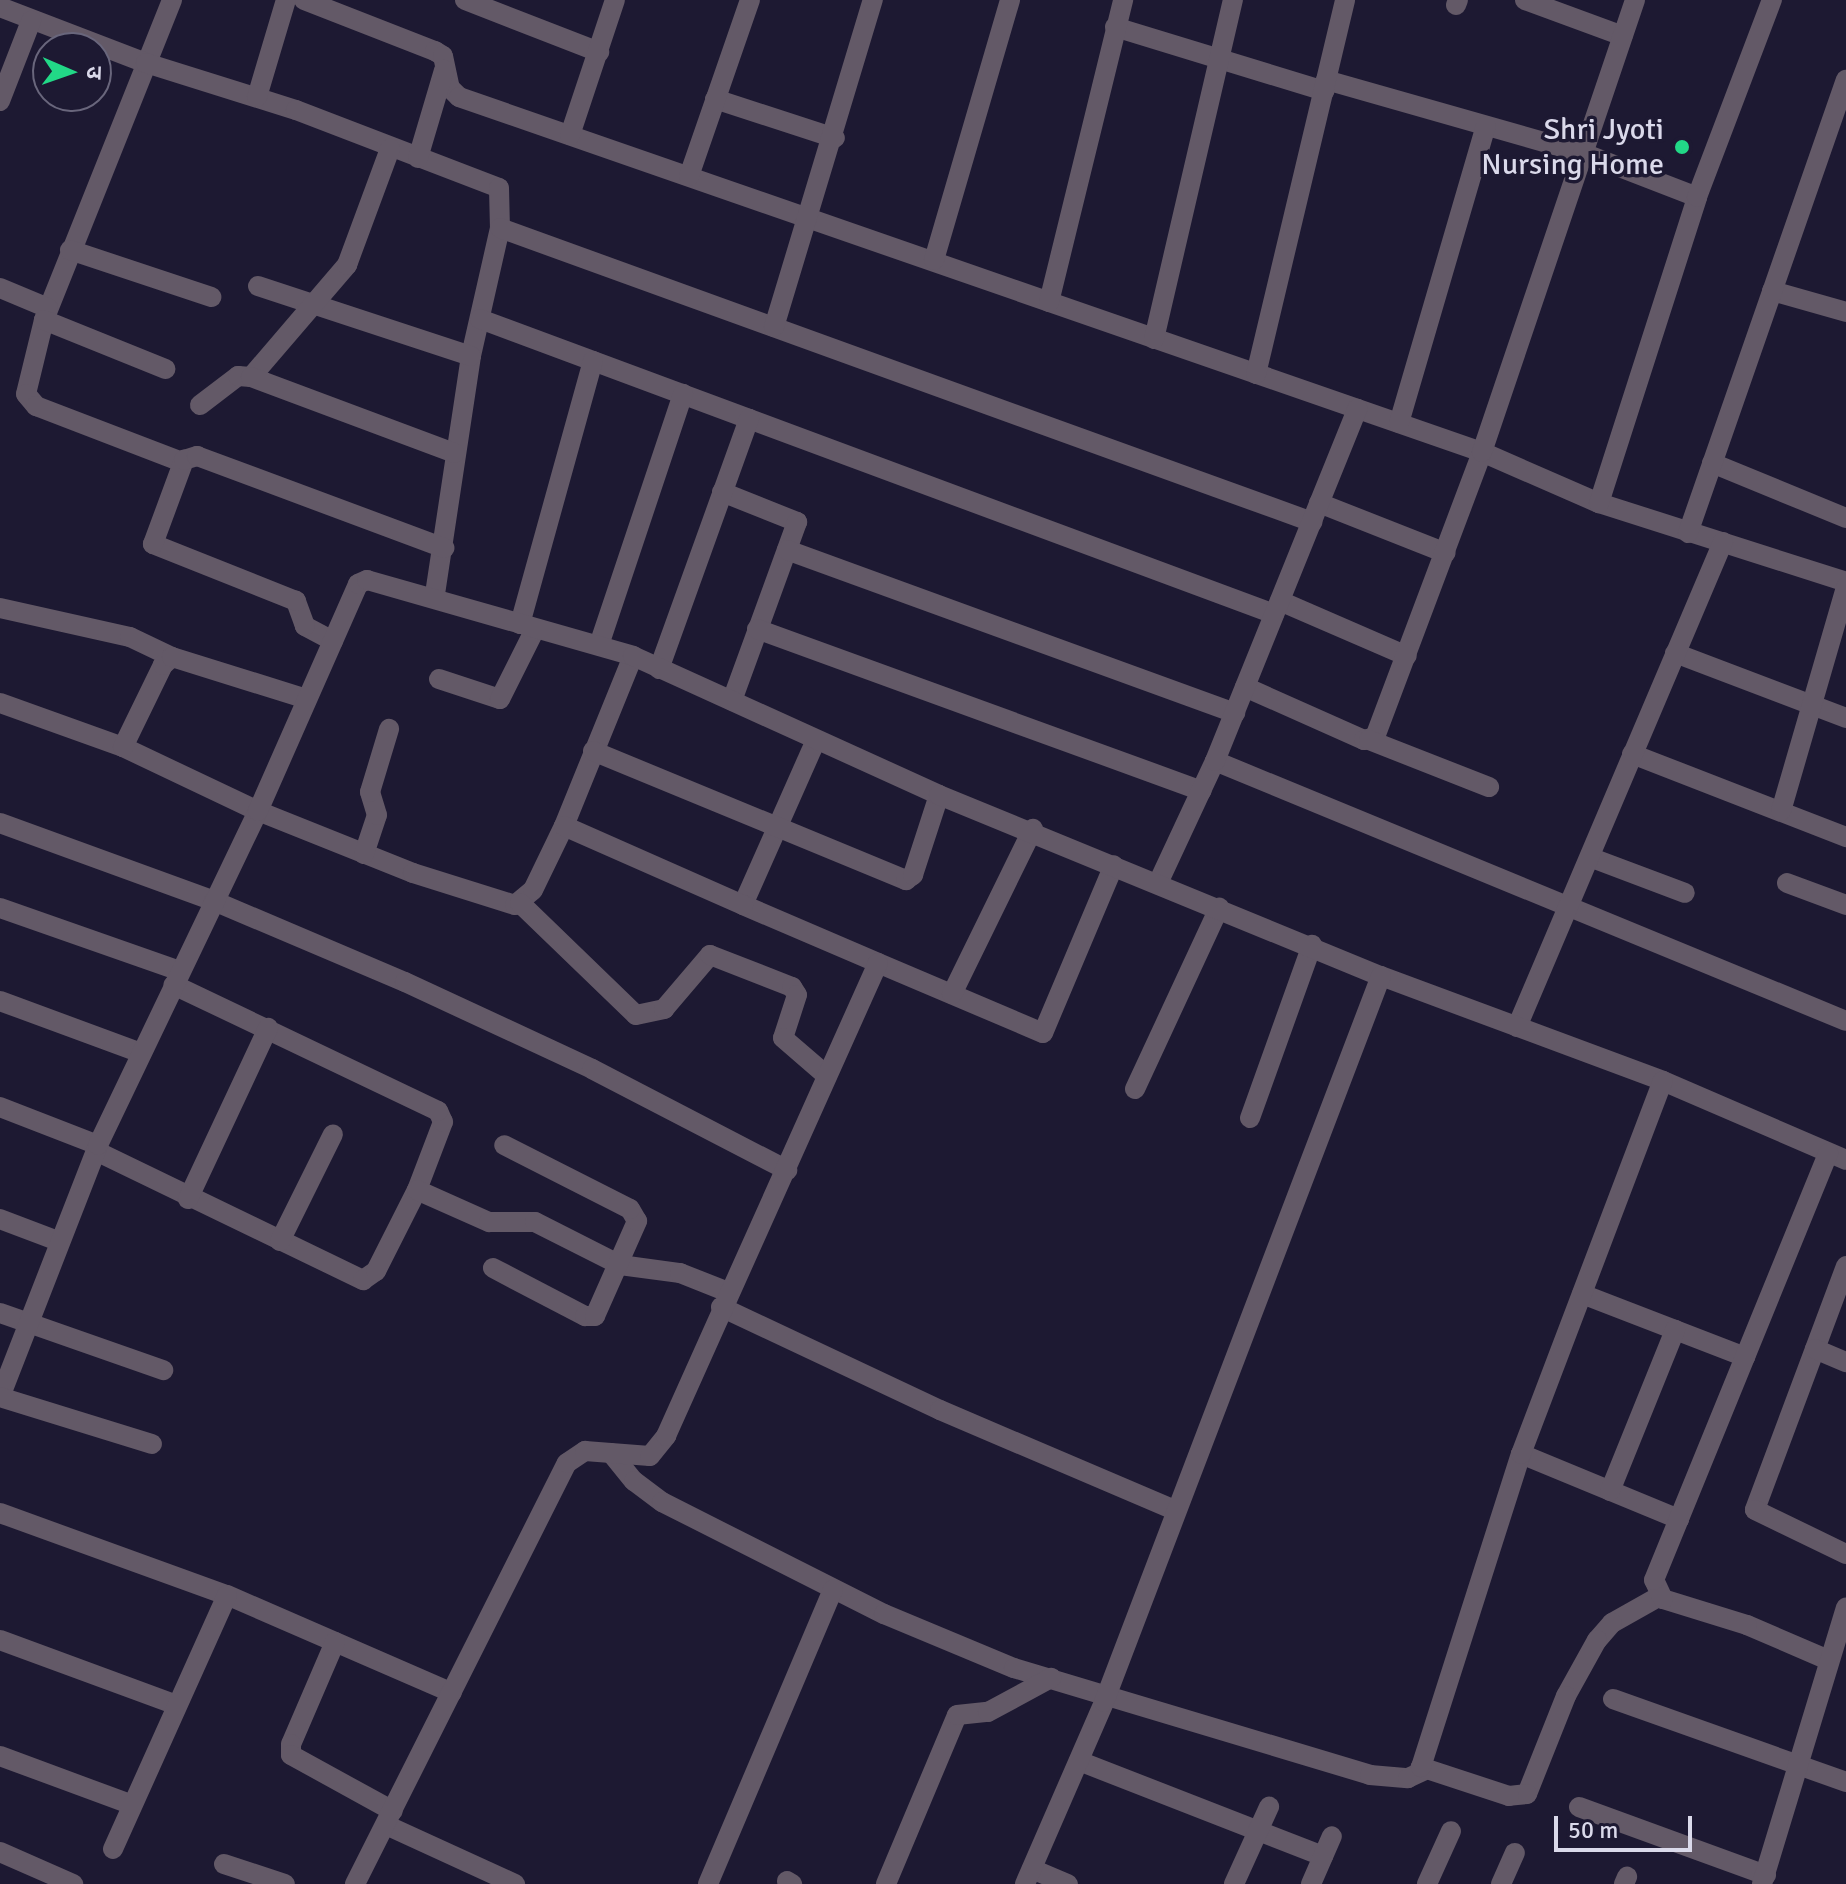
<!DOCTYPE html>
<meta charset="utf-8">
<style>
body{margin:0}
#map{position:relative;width:1846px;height:1884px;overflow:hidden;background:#1d1932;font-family:Signika,"Noto Sans Devanagari",sans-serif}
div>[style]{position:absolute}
.street>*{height:20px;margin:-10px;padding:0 10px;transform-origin:10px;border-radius:10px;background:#635967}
.dots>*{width:22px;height:22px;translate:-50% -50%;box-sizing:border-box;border:4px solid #1d1932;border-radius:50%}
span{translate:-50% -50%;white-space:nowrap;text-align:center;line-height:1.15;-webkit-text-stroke:7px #1d1932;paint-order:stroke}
.poi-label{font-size:30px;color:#dad9ea}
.right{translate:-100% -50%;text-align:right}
.north{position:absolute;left:32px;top:32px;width:80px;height:80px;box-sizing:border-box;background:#1d1932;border:2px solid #69667c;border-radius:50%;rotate:92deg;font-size:22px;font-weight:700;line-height:32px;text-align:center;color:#dad9ea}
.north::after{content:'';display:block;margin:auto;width:28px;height:36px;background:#22d887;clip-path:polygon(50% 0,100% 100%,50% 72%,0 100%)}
.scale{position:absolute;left:1554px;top:1816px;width:138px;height:36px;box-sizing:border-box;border:4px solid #dad9ea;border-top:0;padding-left:10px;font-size:24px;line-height:28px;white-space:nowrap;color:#dad9ea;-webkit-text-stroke:6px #1d1932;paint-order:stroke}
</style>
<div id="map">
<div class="street">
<i style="left:172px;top:0;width:345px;rotate:111.8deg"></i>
<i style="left:44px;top:320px;width:76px;rotate:103.7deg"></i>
<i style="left:26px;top:394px;width:16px;rotate:50deg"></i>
<i style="left:36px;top:406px;width:156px;rotate:21deg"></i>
<i style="left:304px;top:0;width:141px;rotate:21.3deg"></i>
<i style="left:435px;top:51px;width:9px;rotate:32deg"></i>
<i style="left:443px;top:56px;width:33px;rotate:78deg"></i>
<i style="left:450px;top:88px;width:13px;rotate:45deg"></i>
<i style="left:459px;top:97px;width:1083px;rotate:19.14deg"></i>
<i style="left:1482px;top:452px;width:128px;rotate:23.6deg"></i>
<i style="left:1599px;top:503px;width:259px;rotate:17.7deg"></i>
<i style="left:465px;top:0;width:144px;rotate:21.2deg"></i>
<i style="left:1525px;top:0;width:104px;rotate:20.2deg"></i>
<i style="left:1456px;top:5px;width:5px;rotate:-68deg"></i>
<i style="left:0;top:7px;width:156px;rotate:21deg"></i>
<i style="left:146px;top:63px;width:157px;rotate:17.4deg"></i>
<i style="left:296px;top:110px;width:217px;rotate:21deg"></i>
<i style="left:499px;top:188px;width:40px;rotate:88.6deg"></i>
<i style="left:500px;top:228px;width:131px;rotate:102.8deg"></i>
<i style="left:471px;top:356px;width:242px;rotate:98.6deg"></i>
<i style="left:1115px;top:27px;width:219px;rotate:17deg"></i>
<i style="left:1326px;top:80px;width:267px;rotate:15.9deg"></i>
<i style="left:1583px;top:153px;width:122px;rotate:21.1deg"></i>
<i style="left:257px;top:97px;width:101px;rotate:-73.4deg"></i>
<i style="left:715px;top:99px;width:126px;rotate:18deg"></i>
<i style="left:0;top:101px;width:86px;rotate:-68.8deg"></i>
<i style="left:570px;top:135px;width:142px;rotate:-71.6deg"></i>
<i style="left:418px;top:158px;width:92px;rotate:-73.5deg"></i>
<i style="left:689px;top:176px;width:186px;rotate:-70.9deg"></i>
<i style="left:500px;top:228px;width:864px;rotate:19.9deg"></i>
<i style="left:70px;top:250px;width:149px;rotate:18.4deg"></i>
<i style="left:934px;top:260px;width:271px;rotate:-73.7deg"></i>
<i style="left:258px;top:286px;width:224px;rotate:18.2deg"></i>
<i style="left:0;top:288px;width:52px;rotate:22.6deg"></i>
<i style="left:1772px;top:291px;width:77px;rotate:15.8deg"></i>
<i style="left:1049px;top:302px;width:311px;rotate:-76.2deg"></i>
<i style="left:480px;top:319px;width:847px;rotate:20.38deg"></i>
<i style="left:44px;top:320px;width:131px;rotate:22deg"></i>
<i style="left:774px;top:327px;width:342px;rotate:-73.2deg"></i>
<i style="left:1154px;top:339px;width:348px;rotate:-76.9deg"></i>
<i style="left:1256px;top:374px;width:384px;rotate:-76.6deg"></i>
<i style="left:251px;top:377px;width:148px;rotate:-49.4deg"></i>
<i style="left:347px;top:265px;width:124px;rotate:-69.7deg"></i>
<i style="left:200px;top:405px;width:48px;rotate:-37.3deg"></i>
<i style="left:238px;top:376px;width:13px;rotate:4deg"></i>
<i style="left:251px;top:377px;width:217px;rotate:20.5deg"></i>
<i style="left:1399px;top:423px;width:309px;rotate:-73.7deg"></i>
<i style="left:1712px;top:463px;width:145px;rotate:22.3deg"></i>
<i style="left:722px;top:492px;width:81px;rotate:21.8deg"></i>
<i style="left:797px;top:522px;width:190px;rotate:110deg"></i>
<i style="left:1319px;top:503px;width:136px;rotate:21.5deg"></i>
<i style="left:1599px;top:503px;width:321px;rotate:-72.2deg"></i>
<i style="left:1697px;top:197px;width:211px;rotate:-69.2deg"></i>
<i style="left:1688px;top:533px;width:480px;rotate:-70.8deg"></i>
<i style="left:787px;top:550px;width:477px;rotate:20deg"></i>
<i style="left:1280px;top:601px;width:138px;rotate:23.4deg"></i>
<i style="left:0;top:608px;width:133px;rotate:12.6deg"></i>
<i style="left:130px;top:637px;width:47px;rotate:25.5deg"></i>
<i style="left:520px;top:624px;width:273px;rotate:-74.5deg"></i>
<i style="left:757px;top:629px;width:473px;rotate:20deg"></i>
<i style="left:333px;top:641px;width:32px;rotate:-152deg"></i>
<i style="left:305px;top:626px;width:27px;rotate:-110deg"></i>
<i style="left:296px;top:601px;width:154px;rotate:-158.3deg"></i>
<i style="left:153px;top:544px;width:90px;rotate:-69.7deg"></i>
<i style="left:184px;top:460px;width:14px;rotate:-17deg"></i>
<i style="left:197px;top:456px;width:264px;rotate:20.4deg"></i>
<i style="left:599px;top:645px;width:265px;rotate:-71.5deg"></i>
<i style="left:1675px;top:653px;width:183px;rotate:20.8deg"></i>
<i style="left:659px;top:669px;width:266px;rotate:-70.2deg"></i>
<i style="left:439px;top:679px;width:64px;rotate:18.2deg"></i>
<i style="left:500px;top:699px;width:78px;rotate:-63.4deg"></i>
<i style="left:1245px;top:687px;width:130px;rotate:24deg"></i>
<i style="left:1364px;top:740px;width:11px;rotate:-15deg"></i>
<i style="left:1375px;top:737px;width:304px;rotate:-69.4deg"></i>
<i style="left:1482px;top:452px;width:477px;rotate:-71.3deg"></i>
<i style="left:0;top:703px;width:131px;rotate:19.7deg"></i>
<i style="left:123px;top:747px;width:149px;rotate:25.4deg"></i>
<i style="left:258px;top:811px;width:167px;rotate:21.8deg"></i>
<i style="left:413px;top:873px;width:107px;rotate:17.4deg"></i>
<i style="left:515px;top:905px;width:23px;rotate:-40deg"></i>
<i style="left:533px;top:890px;width:71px;rotate:-64.2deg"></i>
<i style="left:564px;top:826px;width:183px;rotate:-67.9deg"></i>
<i style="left:816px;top:740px;width:180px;rotate:113.9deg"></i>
<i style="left:743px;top:905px;width:147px;rotate:23.2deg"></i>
<i style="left:878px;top:963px;width:179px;rotate:23deg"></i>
<i style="left:1043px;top:1033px;width:182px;rotate:-67.1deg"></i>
<i style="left:1369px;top:740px;width:129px;rotate:21.4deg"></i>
<i style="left:123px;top:747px;width:91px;rotate:-64deg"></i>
<i style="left:163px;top:665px;width:12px;rotate:-42deg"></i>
<i style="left:172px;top:657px;width:141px;rotate:17.3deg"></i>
<i style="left:593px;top:751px;width:339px;rotate:22.4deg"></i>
<i style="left:906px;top:880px;width:9px;rotate:-36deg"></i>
<i style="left:913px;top:875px;width:84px;rotate:-72deg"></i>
<i style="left:1632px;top:754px;width:230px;rotate:21.2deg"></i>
<i style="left:1215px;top:761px;width:682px;rotate:22.39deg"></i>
<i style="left:1781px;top:811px;width:233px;rotate:-73.8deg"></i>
<i style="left:0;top:823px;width:228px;rotate:20deg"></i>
<i style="left:214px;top:901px;width:207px;rotate:23deg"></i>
<i style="left:405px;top:982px;width:206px;rotate:24.9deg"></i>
<i style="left:592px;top:1069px;width:220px;rotate:27.4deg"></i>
<i style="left:564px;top:826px;width:196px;rotate:23.8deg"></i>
<i style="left:364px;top:854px;width:41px;rotate:-71.6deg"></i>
<i style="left:377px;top:815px;width:24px;rotate:-107deg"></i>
<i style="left:370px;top:792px;width:66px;rotate:-73.2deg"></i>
<i style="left:1592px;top:858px;width:99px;rotate:20.6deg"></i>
<i style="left:1159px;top:881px;width:132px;rotate:-65deg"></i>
<i style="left:1215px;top:761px;width:380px;rotate:-68deg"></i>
<i style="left:1787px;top:883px;width:63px;rotate:20.4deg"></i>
<i style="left:520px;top:903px;width:161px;rotate:44deg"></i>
<i style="left:636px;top:1015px;width:29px;rotate:-12deg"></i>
<i style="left:664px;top:1009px;width:71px;rotate:-49.6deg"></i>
<i style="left:710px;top:955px;width:88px;rotate:21.3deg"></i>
<i style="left:792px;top:987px;width:9px;rotate:58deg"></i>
<i style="left:797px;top:995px;width:45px;rotate:108deg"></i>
<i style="left:783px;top:1038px;width:58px;rotate:40.8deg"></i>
<i style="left:0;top:908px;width:191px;rotate:19.3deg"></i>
<i style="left:952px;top:994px;width:184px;rotate:-63.9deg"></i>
<i style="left:0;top:1001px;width:150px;rotate:20.2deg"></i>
<i style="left:1517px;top:1027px;width:527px;rotate:-66.99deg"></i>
<i style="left:1135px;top:1089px;width:200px;rotate:-65.1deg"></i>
<i style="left:0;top:1107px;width:105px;rotate:21.2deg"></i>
<i style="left:1250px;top:1118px;width:184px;rotate:-70.3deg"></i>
<i style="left:96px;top:1151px;width:297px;rotate:25.8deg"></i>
<i style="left:363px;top:1280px;width:16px;rotate:-35deg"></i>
<i style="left:376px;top:1271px;width:91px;rotate:-63.2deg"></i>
<i style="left:417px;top:1190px;width:73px;rotate:-69.1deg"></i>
<i style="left:443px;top:1122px;width:12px;rotate:-114deg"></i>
<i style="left:438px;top:1111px;width:293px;rotate:-154.5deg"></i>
<i style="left:417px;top:1190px;width:79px;rotate:24deg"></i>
<i style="left:489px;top:1222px;width:46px"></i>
<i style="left:535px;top:1222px;width:95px;rotate:26.8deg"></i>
<i style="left:620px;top:1265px;width:61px;rotate:7.6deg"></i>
<i style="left:680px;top:1273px;width:52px;rotate:21.6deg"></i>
<i style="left:188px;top:1199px;width:189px;rotate:-64.9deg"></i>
<i style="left:0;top:1219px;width:62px;rotate:20.8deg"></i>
<i style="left:280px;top:1241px;width:119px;rotate:-63.6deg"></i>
<i style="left:1846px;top:1266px;width:260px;rotate:110.5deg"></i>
<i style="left:1755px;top:1510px;width:101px;rotate:25.8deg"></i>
<i style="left:493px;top:1268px;width:104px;rotate:27.6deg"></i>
<i style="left:585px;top:1316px;width:10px"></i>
<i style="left:595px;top:1316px;width:104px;rotate:-66.1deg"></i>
<i style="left:637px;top:1221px;width:14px;rotate:-120deg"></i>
<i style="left:630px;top:1209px;width:141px;rotate:-153.1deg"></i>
<i style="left:1582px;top:1294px;width:175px;rotate:21.1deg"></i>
<i style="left:721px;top:1307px;width:242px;rotate:25.2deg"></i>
<i style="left:940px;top:1410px;width:255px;rotate:23.1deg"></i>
<i style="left:0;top:1313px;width:173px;rotate:19.3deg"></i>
<i style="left:1815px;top:1349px;width:34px;rotate:23deg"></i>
<i style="left:0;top:1397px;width:270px;rotate:-68.7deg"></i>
<i style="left:98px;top:1145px;width:370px;rotate:-64.4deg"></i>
<i style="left:258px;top:811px;width:248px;rotate:-66.2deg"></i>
<i style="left:358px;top:584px;width:10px;rotate:-24deg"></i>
<i style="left:367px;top:580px;width:277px;rotate:15.9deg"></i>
<i style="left:633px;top:656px;width:336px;rotate:24.4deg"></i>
<i style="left:939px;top:795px;width:478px;rotate:22.3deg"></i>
<i style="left:1381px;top:976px;width:301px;rotate:20.4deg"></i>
<i style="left:1663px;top:1081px;width:199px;rotate:23.3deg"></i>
<i style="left:0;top:1397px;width:159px;rotate:17.2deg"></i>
<i style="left:611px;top:1453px;width:36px;rotate:51deg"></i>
<i style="left:634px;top:1481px;width:35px;rotate:37deg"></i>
<i style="left:662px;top:1502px;width:249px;rotate:26.8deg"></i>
<i style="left:884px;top:1614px;width:141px;rotate:22.6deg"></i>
<i style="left:1014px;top:1668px;width:372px;rotate:16.7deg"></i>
<i style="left:1370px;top:1775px;width:38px;rotate:5deg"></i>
<i style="left:1408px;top:1778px;width:19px;rotate:-25deg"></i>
<i style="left:1521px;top:1454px;width:171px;rotate:22.4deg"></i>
<i style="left:1610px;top:1491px;width:174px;rotate:-68deg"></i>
<i style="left:0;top:1513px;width:241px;rotate:19.9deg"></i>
<i style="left:227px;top:1595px;width:245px;rotate:23.5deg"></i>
<i style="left:1660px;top:1596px;width:55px;rotate:150.6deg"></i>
<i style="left:1612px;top:1623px;width:23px;rotate:131deg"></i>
<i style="left:1597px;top:1640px;width:64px;rotate:119deg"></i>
<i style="left:1566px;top:1696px;width:105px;rotate:111.7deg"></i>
<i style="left:1527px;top:1794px;width:18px;rotate:174deg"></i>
<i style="left:1509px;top:1796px;width:93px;rotate:-161.8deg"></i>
<i style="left:1421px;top:1767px;width:329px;rotate:-72.3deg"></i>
<i style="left:1521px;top:1454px;width:399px;rotate:-69.2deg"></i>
<i style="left:0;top:1640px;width:185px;rotate:20.2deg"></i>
<i style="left:335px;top:1642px;width:111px;rotate:113.3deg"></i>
<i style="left:291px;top:1744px;width:11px;rotate:90deg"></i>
<i style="left:291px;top:1755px;width:116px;rotate:28.8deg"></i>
<i style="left:1826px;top:1659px;width:86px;rotate:-156.7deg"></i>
<i style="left:1747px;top:1625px;width:88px;rotate:-162.8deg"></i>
<i style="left:1663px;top:1599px;width:21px;rotate:-115deg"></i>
<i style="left:1654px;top:1580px;width:461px;rotate:-67.8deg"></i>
<i style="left:1613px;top:1699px;width:247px;rotate:19.6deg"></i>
<i style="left:0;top:1756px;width:139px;rotate:20.3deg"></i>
<i style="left:1079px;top:1761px;width:262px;rotate:21.3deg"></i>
<i style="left:1579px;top:1807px;width:199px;rotate:20deg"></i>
<i style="left:386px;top:1825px;width:142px;rotate:24.6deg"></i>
<i style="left:113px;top:1849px;width:278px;rotate:-65.8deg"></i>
<i style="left:0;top:1852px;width:80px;rotate:23.7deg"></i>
<i style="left:224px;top:1864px;width:64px;rotate:18.2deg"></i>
<i style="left:1032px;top:1869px;width:39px;rotate:23deg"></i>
<i style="left:787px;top:1881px;width:6px;rotate:31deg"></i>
<i style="left:355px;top:1884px;width:471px;rotate:-63.3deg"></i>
<i style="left:567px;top:1463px;width:22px;rotate:-34deg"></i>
<i style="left:585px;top:1451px;width:65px;rotate:4.4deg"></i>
<i style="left:650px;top:1456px;width:26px;rotate:-51deg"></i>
<i style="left:666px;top:1436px;width:518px;rotate:-65.86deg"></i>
<i style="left:708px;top:1884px;width:320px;rotate:-67deg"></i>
<i style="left:886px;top:1884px;width:183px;rotate:-67.2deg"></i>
<i style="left:957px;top:1715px;width:31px;rotate:-6deg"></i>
<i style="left:988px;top:1712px;width:72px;rotate:-28.4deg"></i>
<i style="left:1025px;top:1884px;width:198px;rotate:-66.5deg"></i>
<i style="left:1104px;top:1702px;width:777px;rotate:-69.12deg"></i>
<i style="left:1234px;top:1884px;width:85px;rotate:-65.6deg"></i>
<i style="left:1311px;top:1884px;width:52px;rotate:-66.4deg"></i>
<i style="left:1427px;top:1884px;width:58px;rotate:-65.6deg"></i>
<i style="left:1501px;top:1884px;width:34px;rotate:-66deg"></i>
<i style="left:1624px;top:1884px;width:8px;rotate:-67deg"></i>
<i style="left:1762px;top:1884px;width:289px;rotate:-73.1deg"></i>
</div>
<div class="dots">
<i style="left:1682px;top:147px;background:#22d887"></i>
</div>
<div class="poi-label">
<span class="right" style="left:1664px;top:147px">Shri Jyoti<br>Nursing Home</span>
</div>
<div class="north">उ</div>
<div class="scale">50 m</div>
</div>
